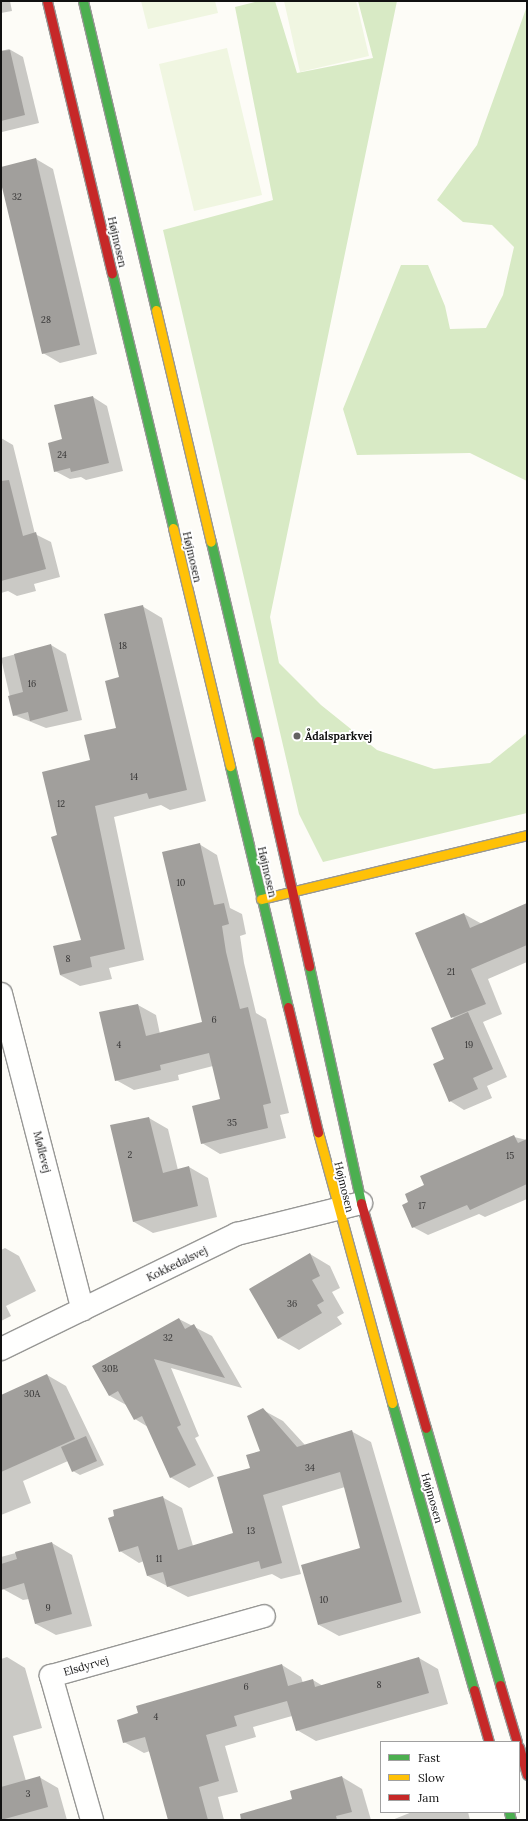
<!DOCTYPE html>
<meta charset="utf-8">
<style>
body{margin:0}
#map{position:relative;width:528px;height:1821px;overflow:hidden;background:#fdfcf7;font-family:Lora,serif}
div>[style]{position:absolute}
.forest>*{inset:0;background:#d8eac5}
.pitch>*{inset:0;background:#f0f6e1}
.shadow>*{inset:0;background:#0003}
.building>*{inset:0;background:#a19f9c}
.roads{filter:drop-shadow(1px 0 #979795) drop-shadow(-1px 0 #979795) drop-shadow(0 1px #979795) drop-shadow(0 -1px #979795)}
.street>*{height:22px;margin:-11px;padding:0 11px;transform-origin:11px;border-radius:11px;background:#fffffe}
.fast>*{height:9px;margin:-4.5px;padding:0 4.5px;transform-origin:4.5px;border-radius:4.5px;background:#4caf50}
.slow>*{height:9px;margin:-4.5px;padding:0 4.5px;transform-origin:4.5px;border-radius:4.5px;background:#ffc107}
.jam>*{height:9px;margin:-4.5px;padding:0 4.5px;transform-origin:4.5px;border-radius:4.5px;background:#c62828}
.dots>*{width:11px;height:11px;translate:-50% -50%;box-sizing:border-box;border:2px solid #fff;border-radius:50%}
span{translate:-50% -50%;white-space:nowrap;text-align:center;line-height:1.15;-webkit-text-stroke:4px #fff;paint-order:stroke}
.number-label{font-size:9px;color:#353434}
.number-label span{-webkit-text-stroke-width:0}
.street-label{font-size:11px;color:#111}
.poi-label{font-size:11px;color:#111;font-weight:700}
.left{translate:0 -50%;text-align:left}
.frame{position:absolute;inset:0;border:2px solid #111;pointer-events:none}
.legend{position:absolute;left:380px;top:1741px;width:140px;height:72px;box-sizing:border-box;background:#fff;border:1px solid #a0a0a0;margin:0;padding:5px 7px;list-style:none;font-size:12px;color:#111}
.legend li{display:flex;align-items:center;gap:8px;height:20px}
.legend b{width:20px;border:1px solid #a0a0a0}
</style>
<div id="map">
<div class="forest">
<i style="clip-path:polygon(259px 1px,275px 1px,297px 73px,373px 58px,358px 1px,397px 1px,270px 617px,279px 663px,321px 705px,377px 750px,434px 769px,490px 763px,527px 733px,527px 813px,323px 862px,299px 814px,163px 230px,273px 200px,235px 7px)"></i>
<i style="clip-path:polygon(527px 6px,527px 481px,470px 453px,357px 455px,343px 409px,401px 265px,428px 265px,445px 306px,450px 329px,486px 328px,503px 295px,514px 247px,492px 225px,463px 222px,437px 200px,477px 145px)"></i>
</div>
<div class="pitch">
<i style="clip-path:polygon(141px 1px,215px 1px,218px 13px,148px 29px)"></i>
<i style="clip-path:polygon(284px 1px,356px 1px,369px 56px,300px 72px)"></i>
<i style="clip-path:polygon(227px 48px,262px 195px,194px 211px,159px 64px)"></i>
</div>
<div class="shadow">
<i style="clip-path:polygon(1px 1px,10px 1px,12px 11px,1px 13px)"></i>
<i style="clip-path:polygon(9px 49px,23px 57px,39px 123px,2px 132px,1px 51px)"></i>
<i style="clip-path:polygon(36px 159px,53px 169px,97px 354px,60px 363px,43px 353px,1px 179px,1px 168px)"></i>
<i style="clip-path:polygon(93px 397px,107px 406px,123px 471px,86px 480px,81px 477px,70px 479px,55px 471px,63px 440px)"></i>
<i style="clip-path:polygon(1px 438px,13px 445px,35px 534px,51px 542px,60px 577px,34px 584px,36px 591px,17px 596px,8px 591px,1px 593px)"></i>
<i style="clip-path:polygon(142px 606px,162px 618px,206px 801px,170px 810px,161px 805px,114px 817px,144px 960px,109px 968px,112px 979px,80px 986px,60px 975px,82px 941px,58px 836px,91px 761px,117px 729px,120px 678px)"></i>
<i style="clip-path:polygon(51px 645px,66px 654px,82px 720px,46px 728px,14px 715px,1px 658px)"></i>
<i style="clip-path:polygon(199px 844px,217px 855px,230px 908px,242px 914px,246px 934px,240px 936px,244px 963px,256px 1013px,266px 1019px,289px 1113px,280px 1115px,286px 1138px,220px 1154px,202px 1143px,221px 1100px,213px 1066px,178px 1075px,179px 1080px,134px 1090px,116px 1080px,138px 1005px,156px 1015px,160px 1034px,203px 1023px)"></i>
<i style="clip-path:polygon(527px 904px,527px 962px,488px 979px,502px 1014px,483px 1022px,507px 1077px,487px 1086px,492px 1098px,464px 1110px,450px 1101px,445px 1060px,454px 1019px,417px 934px,464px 914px,482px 924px)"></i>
<i style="clip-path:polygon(149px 1118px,168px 1129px,178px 1170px,189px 1167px,208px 1178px,217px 1217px,153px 1233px,134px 1222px)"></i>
<i style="clip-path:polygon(514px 1137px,527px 1140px,527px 1199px,485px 1217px,479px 1214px,428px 1235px,413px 1227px)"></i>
<i style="clip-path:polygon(5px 1248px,19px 1256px,36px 1291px,6px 1306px,11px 1316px,1px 1321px,1px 1250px)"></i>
<i style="clip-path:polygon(310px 1254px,330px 1266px,340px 1288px,332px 1292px,344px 1313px,337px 1317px,342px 1324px,299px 1350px,278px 1338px)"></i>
<i style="clip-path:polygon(179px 1319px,212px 1336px,242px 1388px,171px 1368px,199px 1436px,195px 1438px,214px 1476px,189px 1488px,170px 1477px,148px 1427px,135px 1419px,128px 1406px,110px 1396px,93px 1366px)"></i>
<i style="clip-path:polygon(47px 1375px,66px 1386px,104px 1465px,80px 1475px,73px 1471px,68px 1461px,23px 1481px,31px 1503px,1px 1515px,1px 1399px)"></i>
<i style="clip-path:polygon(263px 1410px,283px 1421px,305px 1445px,351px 1431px,371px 1442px,421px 1613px,339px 1636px,319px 1625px,362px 1549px,345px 1487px,282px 1506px,301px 1574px,281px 1579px,272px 1574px,188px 1597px,148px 1576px,144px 1561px,139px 1563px,120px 1551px,162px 1497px,182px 1508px,193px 1546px,235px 1534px,251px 1469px,262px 1452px)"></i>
<i style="clip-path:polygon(52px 1543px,72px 1555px,92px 1626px,56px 1635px,36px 1624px,29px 1599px,23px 1600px,3px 1589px,1px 1582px,1px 1557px)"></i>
<i style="clip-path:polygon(7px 1657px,25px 1668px,42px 1728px,13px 1736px,26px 1781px,39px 1777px,58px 1788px,67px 1820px,1px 1820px,1px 1659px)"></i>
<i style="clip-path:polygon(419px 1658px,438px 1669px,448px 1704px,316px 1741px,297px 1730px,292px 1716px,253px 1727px,256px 1737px,225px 1746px,238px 1792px,218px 1797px,224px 1820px,169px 1820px,150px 1751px,144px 1753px,124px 1742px,282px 1665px,301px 1677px,303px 1683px,313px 1680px,323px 1686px)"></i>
<i style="clip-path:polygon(342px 1777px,362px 1789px,371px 1820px,276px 1820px,293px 1799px)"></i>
<i style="clip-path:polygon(412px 1812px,468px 1812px,470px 1820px,392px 1820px)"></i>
</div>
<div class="building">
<i style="clip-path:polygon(10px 50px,25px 115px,1px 121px,1px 51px)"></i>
<i style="clip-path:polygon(36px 158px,80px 345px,42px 354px,1px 183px,1px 167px)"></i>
<i style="clip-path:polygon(93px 396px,109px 463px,71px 472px,70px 468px,54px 472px,48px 443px,62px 439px,54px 405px)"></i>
<i style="clip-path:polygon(9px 480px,23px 536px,36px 532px,46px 569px,1px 581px,1px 481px)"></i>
<i style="clip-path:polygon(143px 605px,187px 790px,149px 799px,147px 793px,95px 806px,125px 949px,90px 957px,92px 967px,60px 975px,53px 946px,81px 940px,51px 837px,57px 835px,42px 772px,90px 760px,84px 735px,116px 728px,105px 681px,119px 677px,104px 614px)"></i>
<i style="clip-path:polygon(51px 644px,68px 711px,30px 721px,28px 712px,13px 716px,8px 696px,23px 692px,14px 654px)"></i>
<i style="clip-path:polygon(200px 843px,214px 905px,224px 903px,229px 924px,222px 926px,226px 952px,240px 1009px,248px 1007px,271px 1103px,263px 1105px,268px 1128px,201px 1144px,192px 1106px,220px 1099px,209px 1053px,160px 1065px,161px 1070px,115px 1081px,99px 1012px,138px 1004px,146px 1036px,202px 1022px,162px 852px)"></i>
<i style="clip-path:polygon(527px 903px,527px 945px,471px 969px,486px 1004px,451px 1018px,415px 933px,464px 913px,470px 928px)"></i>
<i style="clip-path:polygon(468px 1012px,493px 1069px,473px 1078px,478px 1089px,449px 1102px,433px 1064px,444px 1059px,431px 1028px)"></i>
<i style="clip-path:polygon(149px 1117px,163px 1173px,189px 1166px,198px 1206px,133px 1222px,110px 1125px)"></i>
<i style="clip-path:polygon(514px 1135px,518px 1143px,527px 1139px,527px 1184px,470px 1210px,467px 1205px,412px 1228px,402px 1205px,408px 1202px,405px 1194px,424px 1185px,420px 1176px)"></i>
<i style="clip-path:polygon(310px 1253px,320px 1276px,312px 1280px,324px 1301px,317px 1305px,322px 1313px,278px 1339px,249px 1289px)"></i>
<i style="clip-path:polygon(179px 1318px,185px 1329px,194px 1324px,225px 1378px,154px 1359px,181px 1425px,177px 1427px,196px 1465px,170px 1478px,142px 1416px,134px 1420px,118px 1391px,109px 1396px,92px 1366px)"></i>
<i style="clip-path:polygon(47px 1374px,75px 1439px,1px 1472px,1px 1395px)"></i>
<i style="clip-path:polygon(263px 1408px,297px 1447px,352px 1430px,402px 1602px,318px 1625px,301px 1565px,360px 1548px,340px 1472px,263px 1495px,282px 1563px,261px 1569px,259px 1561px,167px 1587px,163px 1572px,147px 1576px,138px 1546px,119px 1552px,108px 1518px,114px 1516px,113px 1510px,163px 1496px,178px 1550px,233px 1533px,217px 1477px,250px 1468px,246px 1455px,260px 1451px,247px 1416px)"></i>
<i style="clip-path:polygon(86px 1436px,97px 1461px,72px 1472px,61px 1447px)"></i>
<i style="clip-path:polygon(52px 1542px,72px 1614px,35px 1624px,24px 1583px,1px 1590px,1px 1564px,17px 1559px,15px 1552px)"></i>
<i style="clip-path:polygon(419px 1657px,429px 1693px,296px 1731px,287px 1701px,234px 1716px,237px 1726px,206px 1735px,219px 1781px,199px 1787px,208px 1820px,168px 1820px,145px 1737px,123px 1743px,117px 1720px,138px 1713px,136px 1706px,282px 1664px,288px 1686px,313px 1679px,315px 1687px)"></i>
<i style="clip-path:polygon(40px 1776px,48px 1807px,1px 1820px,1px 1787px)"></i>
<i style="clip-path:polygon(342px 1776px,352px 1812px,336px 1816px,337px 1820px,241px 1820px,240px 1814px,292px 1799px,290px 1791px)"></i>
</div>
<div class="roads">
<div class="street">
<i style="left:1px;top:994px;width:326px;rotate:75.5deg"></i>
<i style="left:1px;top:1349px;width:263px;rotate:-26deg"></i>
<i style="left:237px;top:1234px;width:128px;rotate:-14deg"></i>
<i style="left:92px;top:1820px;width:150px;rotate:-105.9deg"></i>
<i style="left:51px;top:1676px;width:221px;rotate:-15.7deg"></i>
</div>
<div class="fast">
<i style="left:83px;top:1px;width:318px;rotate:76.7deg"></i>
<i style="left:112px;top:273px;width:262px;rotate:76.5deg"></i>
<i style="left:211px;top:542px;width:204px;rotate:76.7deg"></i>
<i style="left:230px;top:766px;width:248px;rotate:76.5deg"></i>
<i style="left:309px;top:966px;width:243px;rotate:77.6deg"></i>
<i style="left:392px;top:1403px;width:298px;rotate:74.1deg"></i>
<i style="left:426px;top:1428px;width:267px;rotate:73.9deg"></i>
<i style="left:509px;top:1812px;width:8px;rotate:76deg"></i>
</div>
<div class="slow">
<i style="left:156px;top:310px;width:238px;rotate:76.7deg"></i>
<i style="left:173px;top:528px;width:245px;rotate:76.5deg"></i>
<i style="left:261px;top:899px;width:274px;rotate:-13.5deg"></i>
<i style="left:318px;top:1132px;width:281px;rotate:74.7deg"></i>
</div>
<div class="jam">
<i style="left:47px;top:1px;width:280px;rotate:76.6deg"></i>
<i style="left:258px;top:741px;width:231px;rotate:77.2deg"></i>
<i style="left:288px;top:1007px;width:129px;rotate:76.5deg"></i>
<i style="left:361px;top:1203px;width:234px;rotate:73.9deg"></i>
<i style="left:500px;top:1685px;width:59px;rotate:73.4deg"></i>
<i style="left:474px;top:1690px;width:54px;rotate:73.9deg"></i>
<i style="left:519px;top:1747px;width:29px;rotate:74deg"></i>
</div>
</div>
<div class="dots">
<i style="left:297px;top:736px;background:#646362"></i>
</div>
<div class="number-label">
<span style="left:17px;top:197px">32</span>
<span style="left:46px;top:320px">28</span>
<span style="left:62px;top:455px">24</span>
<span style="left:123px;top:646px">18</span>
<span style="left:32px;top:684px">16</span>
<span style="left:134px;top:777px">14</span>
<span style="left:61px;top:804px">12</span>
<span style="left:181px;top:883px">10</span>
<span style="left:68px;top:959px">8</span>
<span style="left:451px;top:972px">21</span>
<span style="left:214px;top:1020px">6</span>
<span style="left:119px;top:1045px">4</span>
<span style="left:469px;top:1045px">19</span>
<span style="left:232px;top:1123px">35</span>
<span style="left:130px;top:1155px">2</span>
<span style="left:510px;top:1156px">15</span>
<span style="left:422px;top:1206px">17</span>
<span style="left:292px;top:1304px">36</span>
<span style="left:168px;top:1338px">32</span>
<span style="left:110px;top:1369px">30B</span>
<span style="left:32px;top:1394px">30A</span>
<span style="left:310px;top:1468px">34</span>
<span style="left:251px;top:1531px">13</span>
<span style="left:159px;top:1559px">11</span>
<span style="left:324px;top:1600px">10</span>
<span style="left:48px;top:1608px">9</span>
<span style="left:379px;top:1685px">8</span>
<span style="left:246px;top:1687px">6</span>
<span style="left:156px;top:1717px">4</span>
<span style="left:28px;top:1794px">3</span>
</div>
<div class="street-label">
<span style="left:117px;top:242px;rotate:77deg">Højmosen</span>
<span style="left:192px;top:557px;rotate:77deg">Højmosen</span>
<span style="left:267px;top:872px;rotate:77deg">Højmosen</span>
<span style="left:42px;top:1152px;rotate:76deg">Møllevej</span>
<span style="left:344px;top:1187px;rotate:76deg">Højmosen</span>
<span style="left:177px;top:1264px;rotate:-26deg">Kokkedalsvej</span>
<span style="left:432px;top:1498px;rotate:74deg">Højmosen</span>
<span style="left:86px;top:1666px;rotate:-16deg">Elsdyrvej</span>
</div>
<div class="poi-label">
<span class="left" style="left:305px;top:736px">Ådalsparkvej</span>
</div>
<div class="frame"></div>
<ul class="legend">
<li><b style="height:5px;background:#4caf50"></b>Fast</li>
<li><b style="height:5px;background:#ffc107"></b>Slow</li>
<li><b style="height:5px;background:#c62828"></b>Jam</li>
</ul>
</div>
